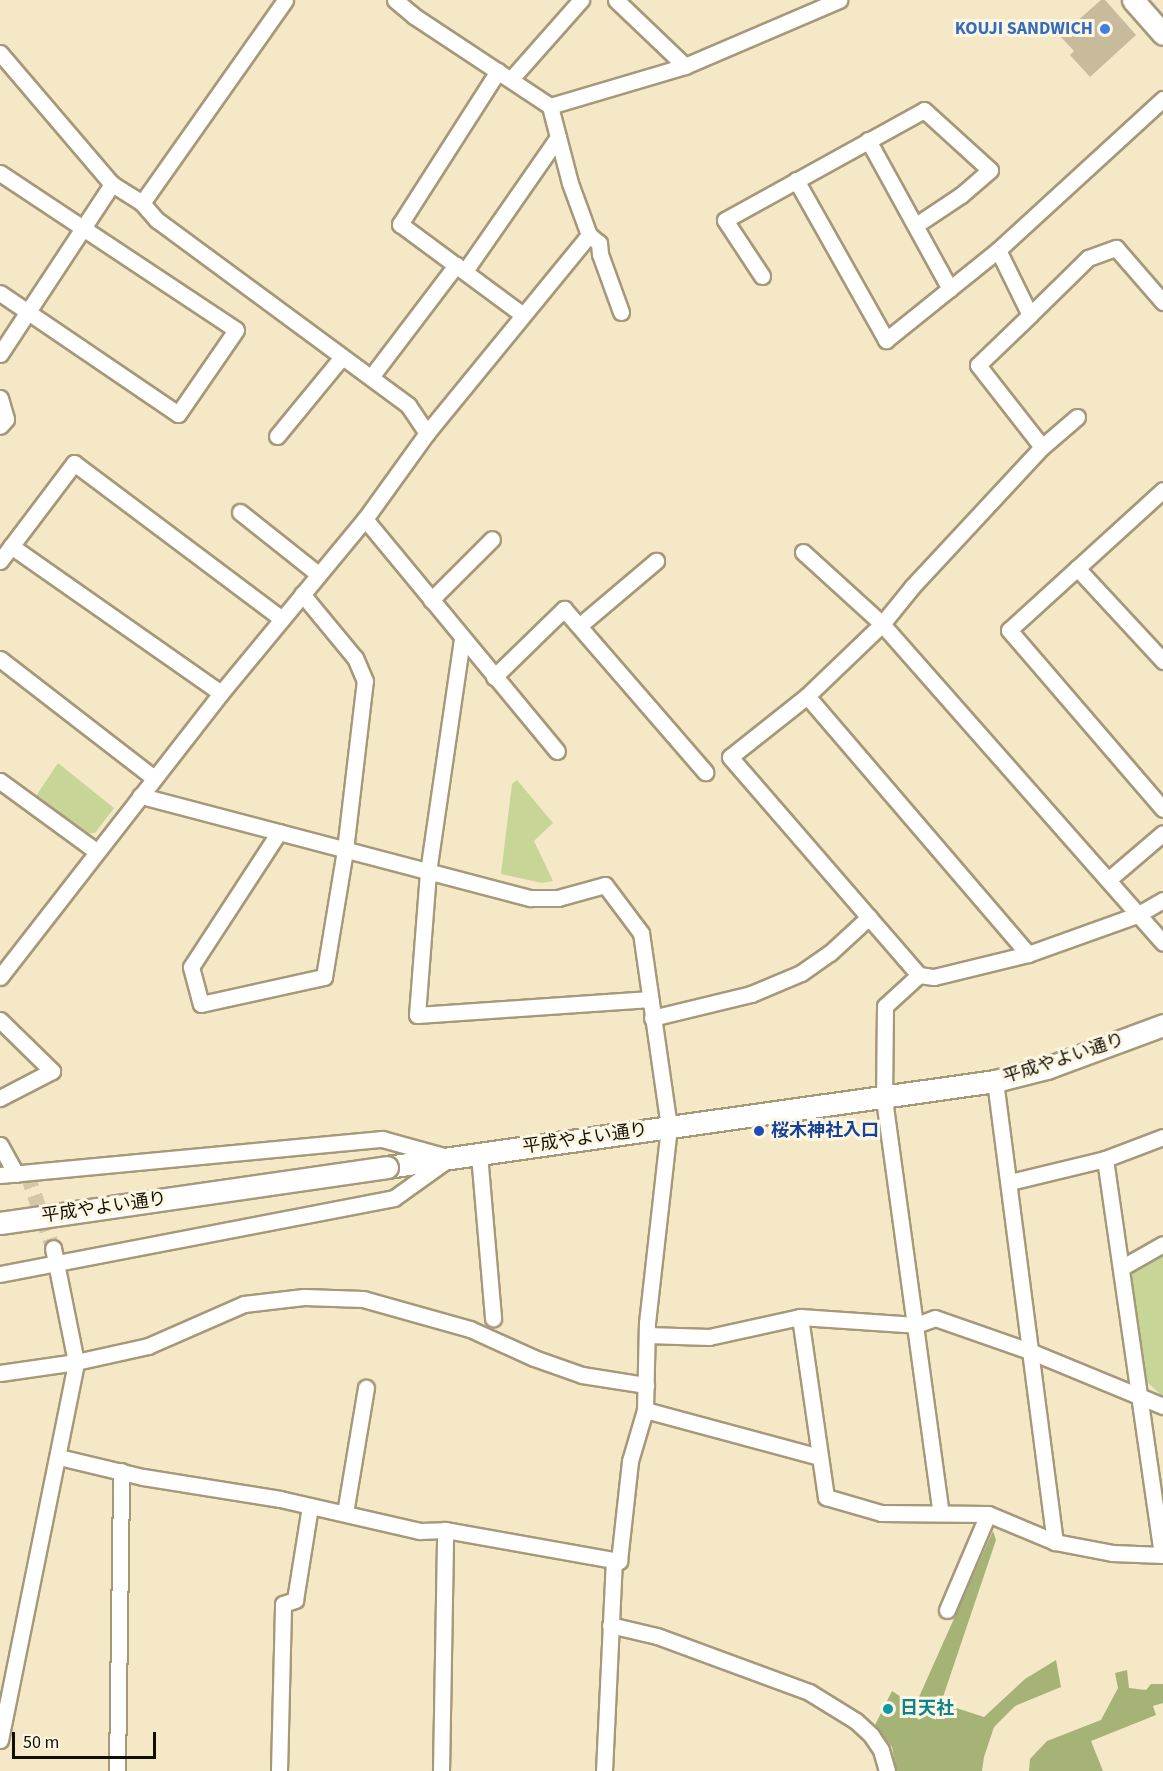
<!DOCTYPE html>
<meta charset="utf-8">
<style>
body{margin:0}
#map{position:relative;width:1163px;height:1771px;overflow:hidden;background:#f5e8c7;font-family:"Source Sans 3","Noto Sans JP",sans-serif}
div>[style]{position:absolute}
.green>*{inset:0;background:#c7d697}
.forest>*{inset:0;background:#a5b376}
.building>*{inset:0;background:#c8bb9c}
.street-tunnel>*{height:15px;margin-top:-7.5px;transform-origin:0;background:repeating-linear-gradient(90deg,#d3c7aa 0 15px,transparent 0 23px)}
.roads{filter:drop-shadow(2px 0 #a5997a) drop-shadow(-2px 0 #a5997a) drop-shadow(0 2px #a5997a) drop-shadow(0 -2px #a5997a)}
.street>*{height:15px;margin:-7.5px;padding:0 7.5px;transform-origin:7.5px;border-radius:7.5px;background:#fff}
.secondary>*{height:21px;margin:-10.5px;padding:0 10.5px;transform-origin:10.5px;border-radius:10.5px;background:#fff}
.bridges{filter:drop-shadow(2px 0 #a5997a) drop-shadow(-2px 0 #a5997a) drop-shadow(0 2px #a5997a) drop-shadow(0 -2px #a5997a)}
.secondary-bridge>*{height:21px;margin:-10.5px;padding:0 10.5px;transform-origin:10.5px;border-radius:10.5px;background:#fff}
.dots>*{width:16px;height:16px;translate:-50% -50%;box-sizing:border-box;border:3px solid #fdf6e2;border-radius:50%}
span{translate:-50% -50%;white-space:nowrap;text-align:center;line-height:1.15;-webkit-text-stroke:6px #fdf6e2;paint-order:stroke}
.shop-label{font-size:18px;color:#366cbe;font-weight:700}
.right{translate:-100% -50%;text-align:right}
.street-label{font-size:18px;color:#120e04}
.transit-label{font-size:18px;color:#164399;font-weight:700}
.left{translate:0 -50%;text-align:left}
.culture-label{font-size:18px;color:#0d838f;font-weight:700}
.scale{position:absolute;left:12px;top:1732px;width:144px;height:27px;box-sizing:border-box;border:3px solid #120e04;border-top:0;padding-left:8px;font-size:18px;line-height:21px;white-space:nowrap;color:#120e04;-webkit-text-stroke:4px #fdf6e2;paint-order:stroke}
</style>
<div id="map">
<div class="green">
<i style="clip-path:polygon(58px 763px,114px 808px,95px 833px,89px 833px,36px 796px)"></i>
<i style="clip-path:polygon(517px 780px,553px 823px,534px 841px,553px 881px,542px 883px,501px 874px,512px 784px)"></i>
<i style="clip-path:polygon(1163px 1254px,1163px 1397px,1145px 1380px,1129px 1273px)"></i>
</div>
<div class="forest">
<i style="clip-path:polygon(993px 1531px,996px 1540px,941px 1703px,984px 1717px,1025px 1679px,1056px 1660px,1061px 1687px,1015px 1706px,994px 1727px,984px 1757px,982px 1771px,896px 1771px,892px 1747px,875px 1725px,892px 1691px,915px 1706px)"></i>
<i style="clip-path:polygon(1127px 1670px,1129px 1688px,1146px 1690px,1151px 1684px,1163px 1684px,1163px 1703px,1153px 1706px,1156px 1715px,1091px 1741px,1103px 1771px,1029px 1771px,1030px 1759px,1047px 1741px,1101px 1720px,1118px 1688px,1115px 1673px)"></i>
</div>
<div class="building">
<i style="clip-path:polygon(1101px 0,1105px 0,1136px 35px,1090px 77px,1070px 55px,1074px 51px,1060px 36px)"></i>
</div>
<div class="street-tunnel">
<i style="left:27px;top:1173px;width:79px;rotate:70.9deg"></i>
</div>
<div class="roads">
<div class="street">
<i style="left:395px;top:0;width:25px;rotate:40deg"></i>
<i style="left:414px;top:16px;width:163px;rotate:33.5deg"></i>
<i style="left:616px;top:0;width:95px;rotate:43.7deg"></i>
<i style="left:0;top:53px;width:172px;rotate:49.5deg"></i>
<i style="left:112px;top:184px;width:36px;rotate:32deg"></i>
<i style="left:142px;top:203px;width:23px;rotate:49deg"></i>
<i style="left:157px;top:220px;width:312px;rotate:36.4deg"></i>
<i style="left:408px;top:405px;width:34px;rotate:56deg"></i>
<i style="left:498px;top:71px;width:182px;rotate:122.6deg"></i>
<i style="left:400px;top:224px;width:153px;rotate:36.5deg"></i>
<i style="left:511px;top:79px;width:106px;rotate:-48.5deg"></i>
<i style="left:868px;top:140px;width:170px;rotate:61.2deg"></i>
<i style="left:0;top:173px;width:283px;rotate:33.6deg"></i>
<i style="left:236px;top:330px;width:102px;rotate:124.6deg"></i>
<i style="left:178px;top:414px;width:215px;rotate:-145.8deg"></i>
<i style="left:796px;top:180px;width:184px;rotate:60.6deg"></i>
<i style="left:886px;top:340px;width:144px;rotate:-38.8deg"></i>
<i style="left:998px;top:250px;width:224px;rotate:-42.5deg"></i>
<i style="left:142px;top:203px;width:248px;rotate:-54.8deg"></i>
<i style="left:998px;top:250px;width:72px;rotate:63.8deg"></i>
<i style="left:1030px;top:315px;width:72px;rotate:136.1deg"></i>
<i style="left:978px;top:365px;width:104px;rotate:52deg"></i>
<i style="left:465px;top:271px;width:163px;rotate:-55.2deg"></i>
<i style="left:762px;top:276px;width:67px;rotate:-123.5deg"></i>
<i style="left:725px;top:220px;width:227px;rotate:-28.9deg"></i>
<i style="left:924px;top:110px;width:89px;rotate:42.3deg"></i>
<i style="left:990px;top:170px;width:38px;rotate:139deg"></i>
<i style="left:961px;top:195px;width:54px;rotate:146.3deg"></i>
<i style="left:621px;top:312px;width:62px;rotate:-109.9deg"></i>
<i style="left:600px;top:254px;width:11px;rotate:-95deg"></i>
<i style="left:599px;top:243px;width:13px;rotate:-141deg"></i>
<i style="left:589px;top:235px;width:55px;rotate:-110.1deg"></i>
<i style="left:570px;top:183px;width:80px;rotate:-104.6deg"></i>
<i style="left:550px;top:106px;width:141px;rotate:-16.5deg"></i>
<i style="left:685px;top:66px;width:168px;rotate:-23.2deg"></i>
<i style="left:1030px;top:315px;width:81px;rotate:-44.5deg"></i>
<i style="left:1088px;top:258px;width:30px;rotate:-20deg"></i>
<i style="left:1116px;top:248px;width:72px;rotate:49deg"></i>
<i style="left:0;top:354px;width:204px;rotate:-56.6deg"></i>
<i style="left:371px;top:377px;width:141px;rotate:-52.8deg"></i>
<i style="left:0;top:398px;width:22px;rotate:74deg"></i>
<i style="left:6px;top:419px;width:9px;rotate:131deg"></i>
<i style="left:1077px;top:417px;width:46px;rotate:139.4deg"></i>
<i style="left:1042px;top:447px;width:191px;rotate:132.9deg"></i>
<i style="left:912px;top:587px;width:48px;rotate:129deg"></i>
<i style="left:882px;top:624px;width:104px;rotate:136.2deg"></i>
<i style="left:807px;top:696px;width:98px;rotate:141.6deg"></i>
<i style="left:730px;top:757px;width:289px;rotate:49.1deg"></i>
<i style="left:919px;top:975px;width:15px;rotate:8deg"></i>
<i style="left:934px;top:977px;width:97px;rotate:-13.7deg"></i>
<i style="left:1028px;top:954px;width:116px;rotate:-19.7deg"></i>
<i style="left:1137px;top:915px;width:30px;rotate:-30deg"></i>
<i style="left:277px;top:436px;width:102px;rotate:-50.6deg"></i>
<i style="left:1163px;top:490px;width:208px;rotate:137.7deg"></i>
<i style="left:1009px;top:630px;width:236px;rotate:49.3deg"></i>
<i style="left:240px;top:512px;width:100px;rotate:38.5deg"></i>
<i style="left:365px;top:519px;width:301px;rotate:50.4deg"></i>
<i style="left:11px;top:546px;width:256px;rotate:35deg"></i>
<i style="left:803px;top:552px;width:107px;rotate:42.3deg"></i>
<i style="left:882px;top:624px;width:425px;rotate:48.6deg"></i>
<i style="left:0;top:561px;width:123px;rotate:-52.9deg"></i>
<i style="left:74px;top:463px;width:260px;rotate:36.9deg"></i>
<i style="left:1077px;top:568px;width:127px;rotate:47.2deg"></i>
<i style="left:431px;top:600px;width:86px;rotate:-45deg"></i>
<i style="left:579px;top:626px;width:101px;rotate:-40.2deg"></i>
<i style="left:462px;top:639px;width:235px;rotate:98.3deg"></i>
<i style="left:428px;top:872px;width:143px;rotate:94.4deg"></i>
<i style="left:417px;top:1015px;width:234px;rotate:-3.9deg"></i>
<i style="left:0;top:659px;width:195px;rotate:37.7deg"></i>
<i style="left:494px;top:677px;width:98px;rotate:-44.2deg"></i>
<i style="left:564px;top:609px;width:216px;rotate:49.1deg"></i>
<i style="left:807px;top:696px;width:340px;rotate:49.4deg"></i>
<i style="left:0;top:781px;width:119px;rotate:36.1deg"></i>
<i style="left:279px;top:832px;width:161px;rotate:123.1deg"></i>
<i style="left:191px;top:967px;width:38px;rotate:75deg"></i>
<i style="left:201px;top:1004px;width:126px;rotate:-12.4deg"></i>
<i style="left:324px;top:977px;width:129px;rotate:-80.6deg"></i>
<i style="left:345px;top:850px;width:170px;rotate:-83.3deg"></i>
<i style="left:365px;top:681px;width:25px;rotate:-113deg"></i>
<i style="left:355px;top:658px;width:83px;rotate:-129.6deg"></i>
<i style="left:1108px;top:880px;width:72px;rotate:-40.5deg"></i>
<i style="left:919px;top:975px;width:46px;rotate:137.6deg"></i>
<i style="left:885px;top:1006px;width:93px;rotate:90.6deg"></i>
<i style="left:884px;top:1099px;width:418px;rotate:82.2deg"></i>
<i style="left:0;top:977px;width:360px;rotate:-52.1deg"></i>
<i style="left:221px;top:693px;width:226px;rotate:-50.4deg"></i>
<i style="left:365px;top:519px;width:106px;rotate:-54.2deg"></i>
<i style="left:427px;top:433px;width:256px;rotate:-50.7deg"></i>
<i style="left:652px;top:1018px;width:102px;rotate:-13.6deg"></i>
<i style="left:751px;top:994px;width:54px;rotate:-22.8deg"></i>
<i style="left:801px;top:973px;width:35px;rotate:-35deg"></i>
<i style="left:830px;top:953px;width:53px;rotate:-42.7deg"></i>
<i style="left:0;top:1020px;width:73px;rotate:44.4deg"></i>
<i style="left:52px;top:1071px;width:59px;rotate:152.6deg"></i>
<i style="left:995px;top:1081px;width:465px;rotate:82.6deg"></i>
<i style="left:0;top:1145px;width:33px;rotate:61deg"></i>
<i style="left:479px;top:1154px;width:165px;rotate:85.1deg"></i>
<i style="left:1105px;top:1159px;width:400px;rotate:81.8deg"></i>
<i style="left:0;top:1175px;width:384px;rotate:-5.4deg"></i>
<i style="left:382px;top:1139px;width:64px;rotate:15.3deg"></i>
<i style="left:1010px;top:1182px;width:98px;rotate:-13.6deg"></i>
<i style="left:1105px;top:1159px;width:62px;rotate:-20.8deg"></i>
<i style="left:1121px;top:1268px;width:48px;rotate:-29.7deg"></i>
<i style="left:0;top:1274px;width:401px;rotate:-10.9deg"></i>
<i style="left:394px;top:1198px;width:65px;rotate:-35.6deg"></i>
<i style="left:800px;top:1317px;width:182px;rotate:81.8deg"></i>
<i style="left:826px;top:1497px;width:57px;rotate:16.2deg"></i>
<i style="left:881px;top:1513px;width:107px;rotate:0.5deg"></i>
<i style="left:988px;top:1514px;width:73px;rotate:22.7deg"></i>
<i style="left:1055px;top:1542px;width:58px;rotate:10.9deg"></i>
<i style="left:1112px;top:1553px;width:51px;rotate:2.2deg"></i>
<i style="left:647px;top:1335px;width:62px;rotate:1.8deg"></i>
<i style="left:709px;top:1337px;width:93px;rotate:-12.4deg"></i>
<i style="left:800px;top:1317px;width:116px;rotate:3.9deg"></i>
<i style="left:916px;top:1325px;width:20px;rotate:-20deg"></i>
<i style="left:935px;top:1318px;width:103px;rotate:19.3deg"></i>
<i style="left:1032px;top:1352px;width:142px;rotate:22.4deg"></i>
<i style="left:0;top:1373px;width:77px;rotate:-8.2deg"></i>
<i style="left:76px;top:1362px;width:74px;rotate:-12.5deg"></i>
<i style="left:148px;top:1346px;width:105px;rotate:-23.6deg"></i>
<i style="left:244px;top:1304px;width:60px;rotate:-6.7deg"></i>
<i style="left:304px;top:1297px;width:59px;rotate:1.9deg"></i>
<i style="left:363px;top:1299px;width:111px;rotate:15.7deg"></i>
<i style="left:470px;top:1329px;width:70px;rotate:24.4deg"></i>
<i style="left:534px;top:1358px;width:51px;rotate:19.5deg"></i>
<i style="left:582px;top:1375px;width:65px;rotate:8.9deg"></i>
<i style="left:645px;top:1410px;width:180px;rotate:15.1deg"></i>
<i style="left:59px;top:1457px;width:86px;rotate:13.4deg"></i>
<i style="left:143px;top:1477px;width:139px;rotate:9.1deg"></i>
<i style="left:280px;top:1499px;width:144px;rotate:12.9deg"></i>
<i style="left:420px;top:1531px;width:25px;rotate:-2deg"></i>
<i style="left:445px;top:1530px;width:177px;rotate:10.1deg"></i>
<i style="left:619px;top:1561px;width:101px;rotate:-83.7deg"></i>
<i style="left:630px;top:1461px;width:53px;rotate:-73.6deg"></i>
<i style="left:645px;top:1410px;width:87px;rotate:-88.7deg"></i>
<i style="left:647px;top:1323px;width:197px;rotate:-83.6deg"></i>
<i style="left:669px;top:1127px;width:196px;rotate:-98.2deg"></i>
<i style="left:641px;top:933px;width:60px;rotate:-126.9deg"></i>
<i style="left:605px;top:885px;width:49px;rotate:164.5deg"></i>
<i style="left:558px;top:898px;width:28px;rotate:180deg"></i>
<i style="left:530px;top:898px;width:403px;rotate:-165.3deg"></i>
<i style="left:345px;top:1513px;width:127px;rotate:-80.5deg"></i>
<i style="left:947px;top:1610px;width:104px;rotate:-66.9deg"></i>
<i style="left:610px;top:1625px;width:48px;rotate:13.2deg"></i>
<i style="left:657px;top:1636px;width:162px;rotate:20.2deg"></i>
<i style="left:809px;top:1692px;width:55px;rotate:31.7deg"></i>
<i style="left:856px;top:1721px;width:21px;rotate:43deg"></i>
<i style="left:871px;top:1735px;width:18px;rotate:56deg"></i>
<i style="left:881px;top:1750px;width:22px;rotate:74deg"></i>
<i style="left:0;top:1740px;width:386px;rotate:-78.6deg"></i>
<i style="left:76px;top:1362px;width:116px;rotate:-101.4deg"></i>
<i style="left:117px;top:1771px;width:300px;rotate:-89.2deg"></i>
<i style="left:279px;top:1771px;width:167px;rotate:-88.6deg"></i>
<i style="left:283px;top:1604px;width:13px;rotate:-18deg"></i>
<i style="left:295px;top:1600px;width:95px;rotate:-80.9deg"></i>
<i style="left:441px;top:1771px;width:241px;rotate:-89deg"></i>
<i style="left:604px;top:1771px;width:210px;rotate:-87.3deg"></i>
</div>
<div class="secondary">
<i style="left:1133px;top:0;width:45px;rotate:48.6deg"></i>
<i style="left:387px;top:1167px;width:614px;rotate:-8.05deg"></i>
<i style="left:995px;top:1081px;width:54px;rotate:-14deg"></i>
<i style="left:1047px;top:1068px;width:124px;rotate:-20.3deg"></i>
</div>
</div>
<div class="bridges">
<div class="secondary-bridge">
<i style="left:0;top:1223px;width:391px;rotate:-8.2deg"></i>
</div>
</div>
<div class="dots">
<i style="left:1105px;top:29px;background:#3f7fe0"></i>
<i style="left:759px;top:1131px;background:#1a4fb4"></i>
<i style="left:888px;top:1709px;background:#0f9aa8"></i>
</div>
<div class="shop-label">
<span class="right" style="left:1093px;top:29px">KOUJI SANDWICH</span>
</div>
<div class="street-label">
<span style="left:1064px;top:1059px;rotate:-18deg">平成やよい通り</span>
<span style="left:585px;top:1139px;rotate:-8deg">平成やよい通り</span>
<span style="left:104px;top:1208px;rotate:-8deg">平成やよい通り</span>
</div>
<div class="transit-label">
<span class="left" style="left:771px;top:1131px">桜木神社入口</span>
</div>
<div class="culture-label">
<span class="left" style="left:900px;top:1709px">日天社</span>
</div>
<div class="scale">50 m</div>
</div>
